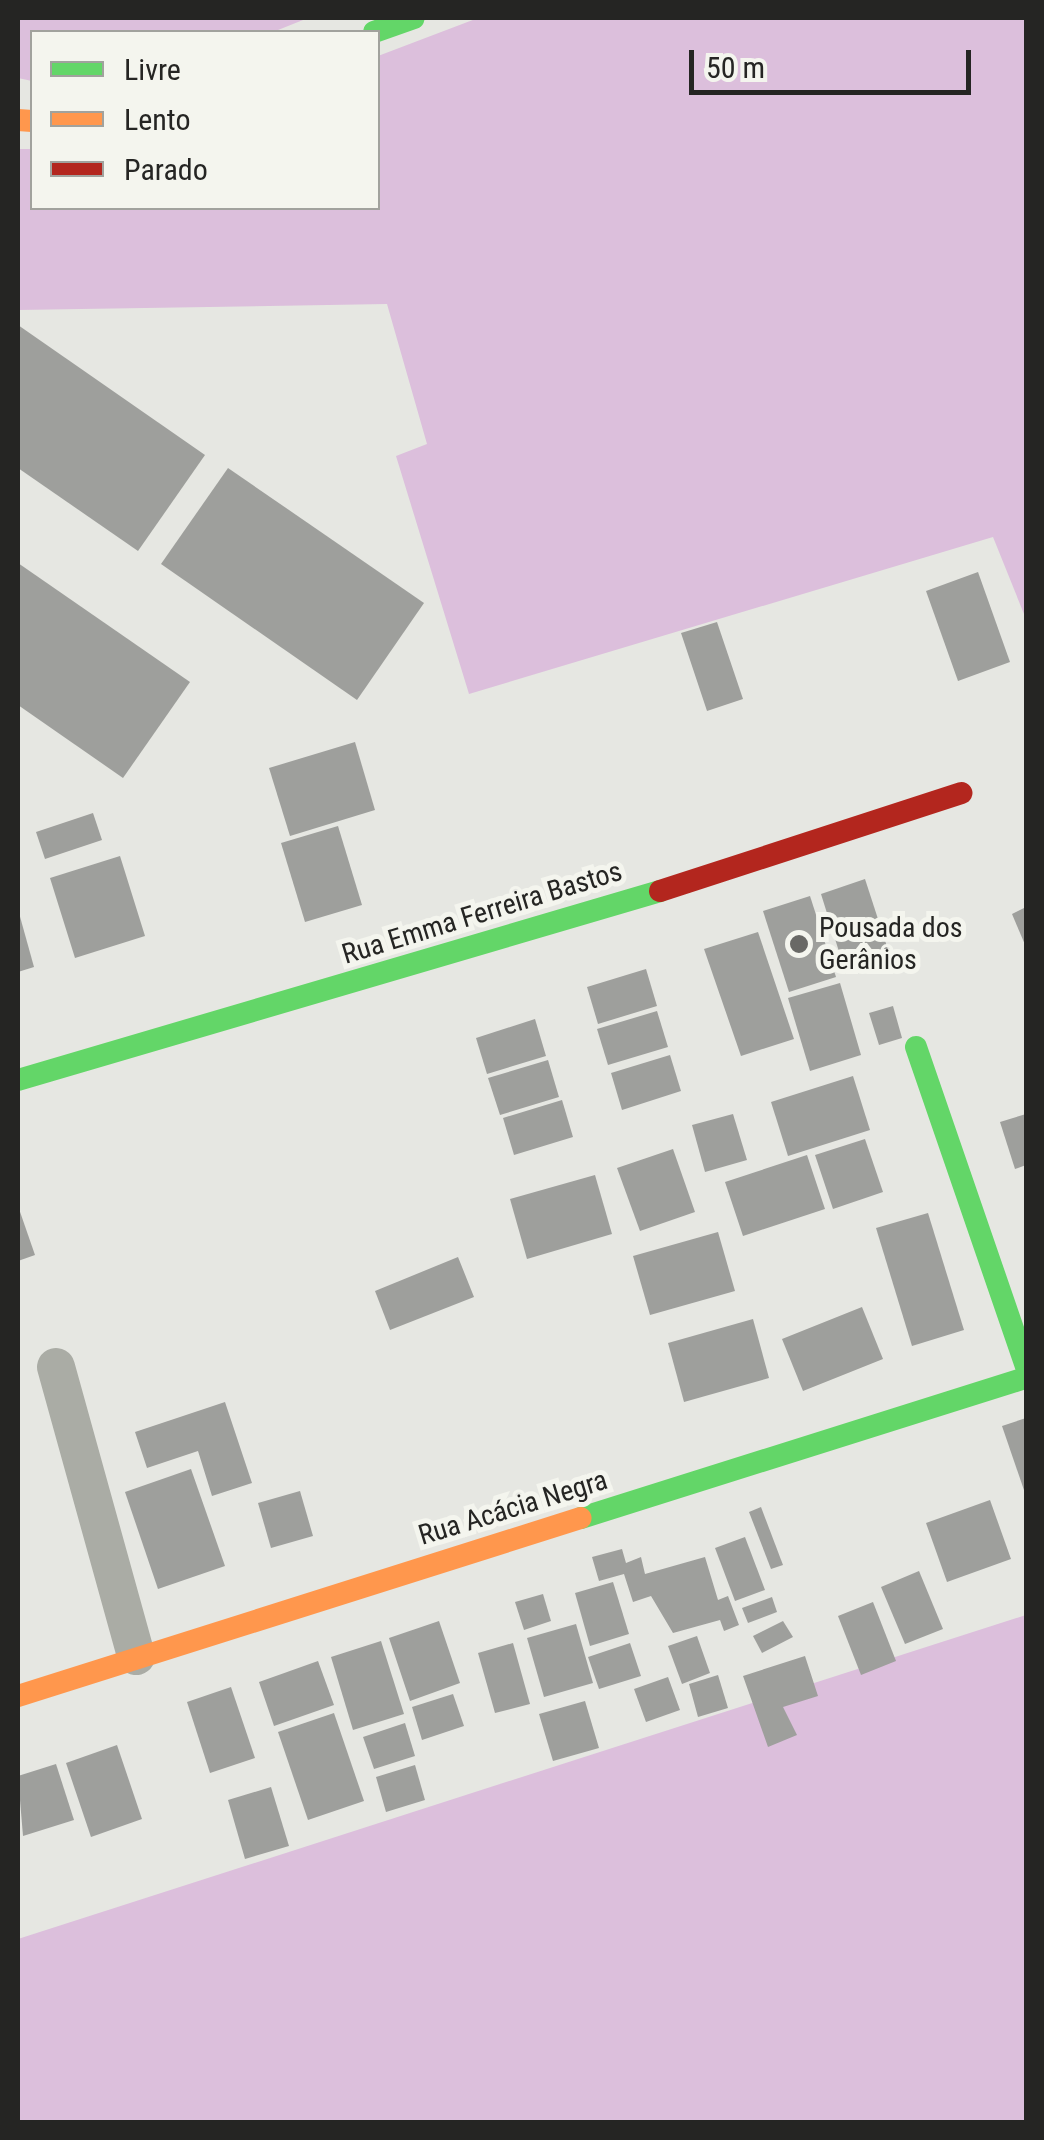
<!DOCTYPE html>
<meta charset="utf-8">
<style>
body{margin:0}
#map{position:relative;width:1044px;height:2140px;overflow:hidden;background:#e6e7e2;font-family:"Roboto Condensed",sans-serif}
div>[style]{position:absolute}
.forest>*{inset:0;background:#dcbfdc}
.building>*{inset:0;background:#9e9f9c}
.street>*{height:38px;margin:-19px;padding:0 19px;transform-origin:19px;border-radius:19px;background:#aaaca5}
.fast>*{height:22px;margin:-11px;padding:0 11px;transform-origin:11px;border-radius:11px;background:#63d668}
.slow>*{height:22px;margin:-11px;padding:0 11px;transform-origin:11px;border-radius:11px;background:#ff974d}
.jam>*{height:22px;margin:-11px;padding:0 11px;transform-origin:11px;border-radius:11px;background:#b3261e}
.dots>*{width:28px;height:28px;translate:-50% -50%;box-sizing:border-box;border:5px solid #f4f5ee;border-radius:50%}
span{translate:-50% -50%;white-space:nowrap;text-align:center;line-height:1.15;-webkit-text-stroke:10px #f4f5ee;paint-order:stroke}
.street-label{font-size:28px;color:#252523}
.poi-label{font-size:28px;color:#252523}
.left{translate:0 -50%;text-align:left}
.frame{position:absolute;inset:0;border:20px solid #252523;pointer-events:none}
.legend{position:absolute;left:30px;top:30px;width:350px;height:180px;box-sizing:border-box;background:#f4f5ee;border:2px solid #a1a29d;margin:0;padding:12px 18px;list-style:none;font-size:30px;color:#252523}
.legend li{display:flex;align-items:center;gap:20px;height:50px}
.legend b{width:50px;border:2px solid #a1a29d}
.scale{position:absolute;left:689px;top:50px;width:282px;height:45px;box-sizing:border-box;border:5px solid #252523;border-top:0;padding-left:12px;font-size:30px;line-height:35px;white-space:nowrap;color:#252523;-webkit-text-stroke:8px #f4f5ee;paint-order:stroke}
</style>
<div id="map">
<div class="forest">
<i style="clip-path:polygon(18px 18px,308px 18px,273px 32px,32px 32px,32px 81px,18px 78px)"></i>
<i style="clip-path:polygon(478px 18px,1026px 18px,1026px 619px,993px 537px,469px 694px,396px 456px,427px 444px,387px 304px,18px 310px,18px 149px,32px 149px,32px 208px,378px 208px,378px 56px)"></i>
<i style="clip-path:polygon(1026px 1615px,1026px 2122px,18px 2122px,18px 1939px)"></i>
</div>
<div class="building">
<i style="clip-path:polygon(18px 325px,205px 455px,138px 551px,18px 468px)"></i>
<i style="clip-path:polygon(228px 468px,424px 603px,357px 700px,161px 564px)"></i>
<i style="clip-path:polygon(18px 563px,190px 682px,123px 778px,18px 705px)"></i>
<i style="clip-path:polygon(978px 572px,1010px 662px,958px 681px,926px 591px)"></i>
<i style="clip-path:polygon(717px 622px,743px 699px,707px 711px,681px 633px)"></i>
<i style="clip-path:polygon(355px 742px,375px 810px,290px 836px,269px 768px)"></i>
<i style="clip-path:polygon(93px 813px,102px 840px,45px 859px,36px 832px)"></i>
<i style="clip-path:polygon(338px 826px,362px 905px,305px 922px,281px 843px)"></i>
<i style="clip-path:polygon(120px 856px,145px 936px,75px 958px,50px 878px)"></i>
<i style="clip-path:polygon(865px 879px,891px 959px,846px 974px,821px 894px)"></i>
<i style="clip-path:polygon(810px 896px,836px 977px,789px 992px,763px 911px)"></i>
<i style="clip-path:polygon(1026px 907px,1026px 947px,1012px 914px)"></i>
<i style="clip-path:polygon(19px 913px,34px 967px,18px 972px,18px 913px)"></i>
<i style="clip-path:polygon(758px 932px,794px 1039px,741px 1056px,704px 949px)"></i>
<i style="clip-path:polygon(646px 969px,657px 1006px,598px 1024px,587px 987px)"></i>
<i style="clip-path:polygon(840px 983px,861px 1055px,810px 1071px,788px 998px)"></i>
<i style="clip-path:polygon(893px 1006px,902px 1038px,879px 1045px,869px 1013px)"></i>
<i style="clip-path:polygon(657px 1011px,668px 1047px,608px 1065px,597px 1029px)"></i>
<i style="clip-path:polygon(535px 1019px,546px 1056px,487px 1074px,476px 1038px)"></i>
<i style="clip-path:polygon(670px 1055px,681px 1091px,622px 1110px,611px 1073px)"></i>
<i style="clip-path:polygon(548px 1060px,559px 1097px,500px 1115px,488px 1078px)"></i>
<i style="clip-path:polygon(853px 1076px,870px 1130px,788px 1156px,771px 1102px)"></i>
<i style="clip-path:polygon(562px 1100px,573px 1137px,514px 1155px,503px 1118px)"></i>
<i style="clip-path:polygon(733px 1114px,747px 1160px,705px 1172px,692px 1125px)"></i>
<i style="clip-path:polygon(1026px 1114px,1026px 1165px,1015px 1169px,1000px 1122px)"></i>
<i style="clip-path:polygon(865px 1139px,883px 1192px,833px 1209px,815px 1155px)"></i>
<i style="clip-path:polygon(673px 1149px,695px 1212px,640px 1231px,617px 1168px)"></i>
<i style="clip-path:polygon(807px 1155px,825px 1209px,743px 1236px,725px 1182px)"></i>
<i style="clip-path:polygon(595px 1175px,612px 1234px,527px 1259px,510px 1199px)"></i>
<i style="clip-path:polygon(18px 1206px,35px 1255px,18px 1261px)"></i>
<i style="clip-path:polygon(928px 1213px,964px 1330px,912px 1346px,876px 1228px)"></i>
<i style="clip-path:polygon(718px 1232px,735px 1291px,650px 1315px,633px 1256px)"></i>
<i style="clip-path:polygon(458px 1257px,474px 1297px,390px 1330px,375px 1291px)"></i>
<i style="clip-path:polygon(862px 1307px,883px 1359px,803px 1391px,782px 1339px)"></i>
<i style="clip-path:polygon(753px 1319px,769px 1378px,684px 1402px,668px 1343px)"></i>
<i style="clip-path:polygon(225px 1402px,252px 1483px,212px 1496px,198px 1451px,147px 1468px,135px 1432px)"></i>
<i style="clip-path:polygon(1026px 1418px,1026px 1496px,1002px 1426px)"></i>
<i style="clip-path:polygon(191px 1469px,225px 1566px,158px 1589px,125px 1492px)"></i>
<i style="clip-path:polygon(300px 1491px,313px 1536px,271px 1548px,258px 1503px)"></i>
<i style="clip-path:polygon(990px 1500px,1011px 1559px,947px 1582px,926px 1523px)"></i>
<i style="clip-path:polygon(761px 1507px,783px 1565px,771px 1569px,749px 1512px)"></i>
<i style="clip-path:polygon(745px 1537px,765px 1590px,735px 1601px,715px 1548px)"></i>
<i style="clip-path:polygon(622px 1549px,626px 1563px,641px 1557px,645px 1574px,705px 1557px,718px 1600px,728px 1596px,739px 1625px,724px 1631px,720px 1620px,673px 1633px,651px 1596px,633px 1602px,624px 1574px,599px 1581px,592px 1557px)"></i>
<i style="clip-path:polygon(919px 1571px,943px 1629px,905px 1644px,881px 1587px)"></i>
<i style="clip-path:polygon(613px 1582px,629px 1634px,590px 1646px,575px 1593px)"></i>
<i style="clip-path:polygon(543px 1594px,551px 1621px,524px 1630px,515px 1602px)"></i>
<i style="clip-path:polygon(772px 1597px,777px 1612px,748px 1623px,742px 1608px)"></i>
<i style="clip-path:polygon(873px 1602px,896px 1661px,861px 1675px,838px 1616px)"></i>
<i style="clip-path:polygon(439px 1621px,460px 1683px,410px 1701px,389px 1638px)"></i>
<i style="clip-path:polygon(783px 1621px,793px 1637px,762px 1653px,753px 1636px)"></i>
<i style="clip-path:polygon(576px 1624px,593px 1683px,544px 1697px,527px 1638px)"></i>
<i style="clip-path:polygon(697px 1636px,710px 1673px,682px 1684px,668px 1646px)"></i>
<i style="clip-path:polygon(381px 1641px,404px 1714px,353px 1730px,331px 1657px)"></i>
<i style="clip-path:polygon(513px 1643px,530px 1704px,495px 1713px,478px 1653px)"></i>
<i style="clip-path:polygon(630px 1643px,641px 1676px,599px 1689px,588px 1657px)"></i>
<i style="clip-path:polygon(805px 1656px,818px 1696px,783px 1707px,797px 1735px,768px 1747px,743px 1676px)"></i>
<i style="clip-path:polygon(318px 1661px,334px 1705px,274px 1726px,259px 1682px)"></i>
<i style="clip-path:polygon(718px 1675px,728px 1708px,698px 1717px,689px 1684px)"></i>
<i style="clip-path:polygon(668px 1677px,680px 1710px,646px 1722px,634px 1689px)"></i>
<i style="clip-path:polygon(231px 1687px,255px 1758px,210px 1773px,187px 1702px)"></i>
<i style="clip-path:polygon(453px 1694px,464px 1726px,422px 1740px,412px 1707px)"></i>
<i style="clip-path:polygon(585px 1701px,599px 1748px,553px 1761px,539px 1714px)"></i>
<i style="clip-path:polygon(334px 1713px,364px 1801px,308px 1820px,278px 1732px)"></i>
<i style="clip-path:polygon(405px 1723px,415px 1756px,374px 1769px,363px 1737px)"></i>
<i style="clip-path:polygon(117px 1745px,142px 1819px,91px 1837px,66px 1763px)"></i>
<i style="clip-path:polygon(56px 1764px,74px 1820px,23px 1836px,18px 1776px)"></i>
<i style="clip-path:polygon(415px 1765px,425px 1800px,386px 1812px,376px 1777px)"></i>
<i style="clip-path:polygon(271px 1787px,289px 1846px,245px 1859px,228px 1800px)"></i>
</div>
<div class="street">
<i style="left:56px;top:1367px;width:300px;rotate:74.5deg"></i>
</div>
<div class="fast">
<i style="left:374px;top:32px;width:42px;rotate:-19.3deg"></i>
<i style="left:916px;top:1047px;width:337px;rotate:71deg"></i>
<i style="left:18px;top:1080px;width:669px;rotate:-16.4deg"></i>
<i style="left:581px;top:1518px;width:467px;rotate:-17.5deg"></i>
</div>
<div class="slow">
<i style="left:18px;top:120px;width:14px;rotate:4deg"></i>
<i style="left:18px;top:1696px;width:590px;rotate:-17.55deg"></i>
</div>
<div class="jam">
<i style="left:660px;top:891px;width:317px;rotate:-18deg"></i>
</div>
<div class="dots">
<i style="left:799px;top:944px;background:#696966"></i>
</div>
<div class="street-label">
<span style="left:482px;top:913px;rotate:-17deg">Rua Emma Ferreira Bastos</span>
<span style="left:513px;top:1508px;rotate:-17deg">Rua Acácia Negra</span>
</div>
<div class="poi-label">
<span class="left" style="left:819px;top:944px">Pousada dos<br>Gerânios</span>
</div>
<div class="frame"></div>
<ul class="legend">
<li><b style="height:12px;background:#63d668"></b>Livre</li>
<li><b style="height:12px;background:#ff974d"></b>Lento</li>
<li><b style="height:12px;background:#b3261e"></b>Parado</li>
</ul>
<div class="scale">50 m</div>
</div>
